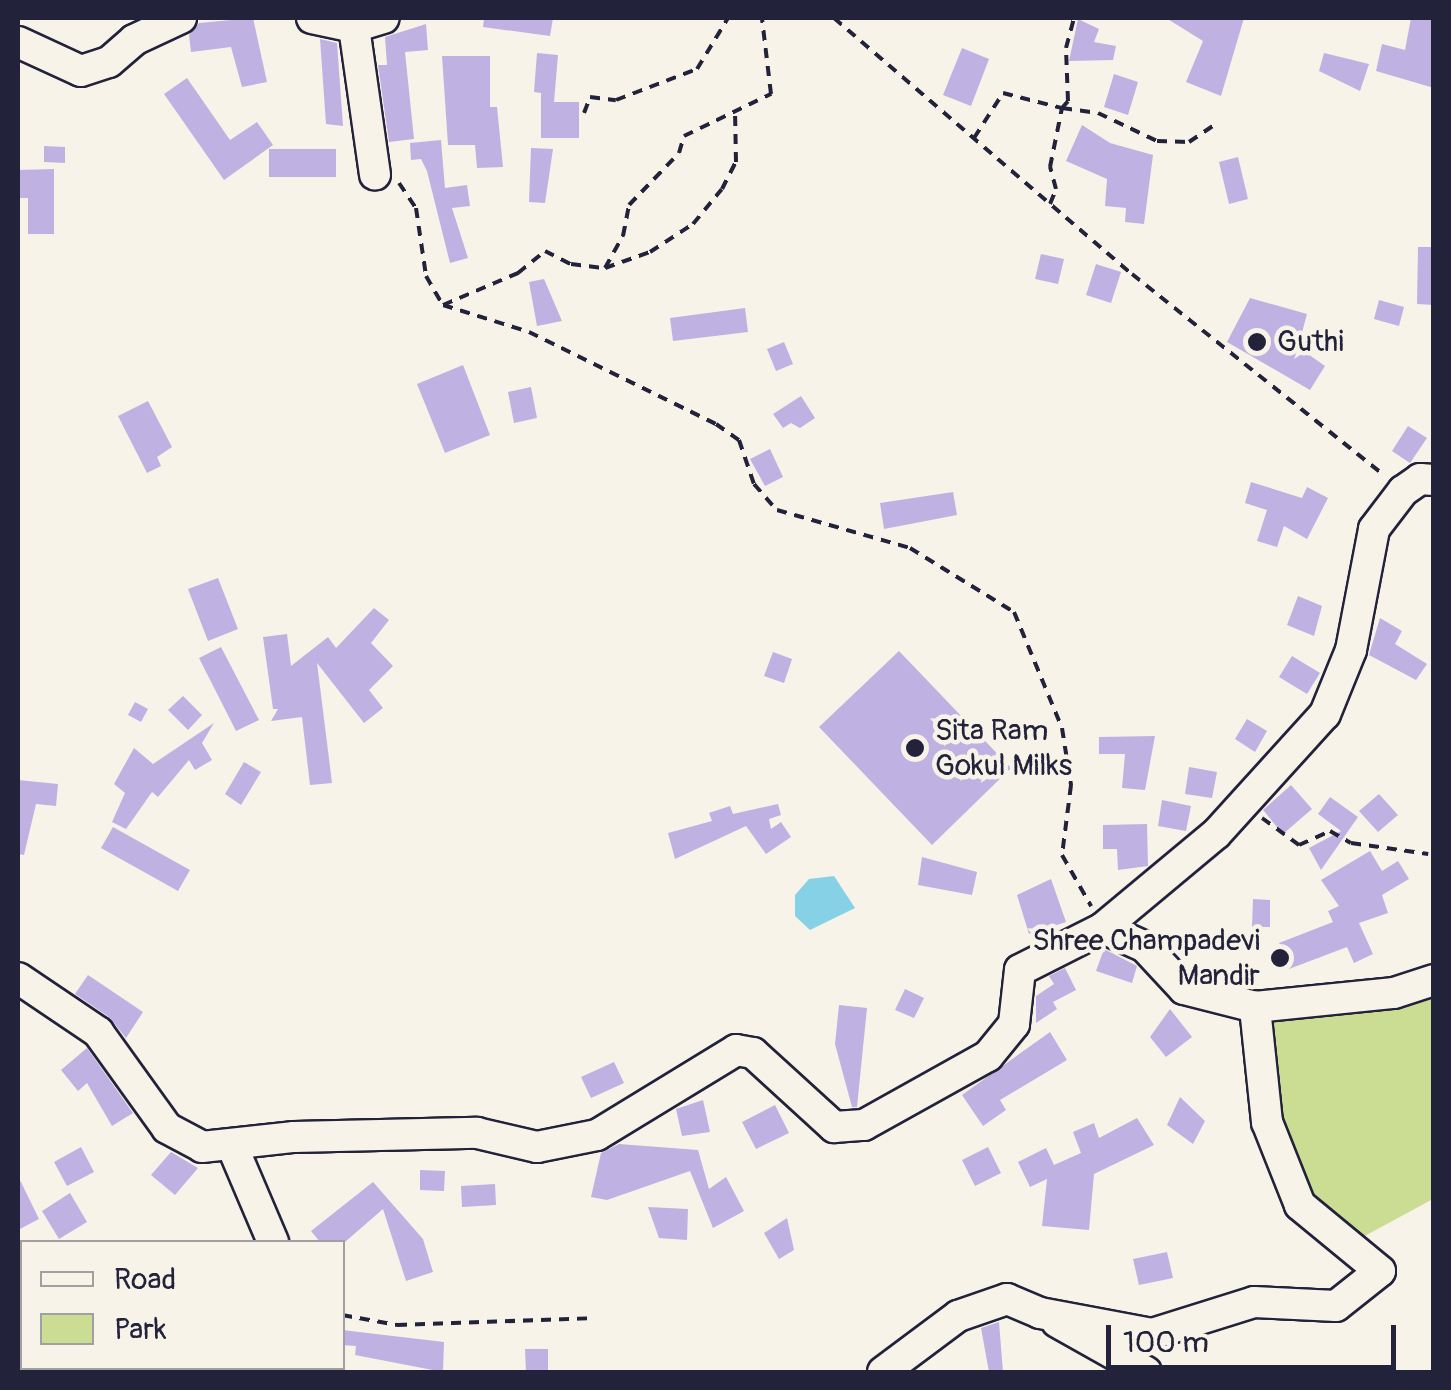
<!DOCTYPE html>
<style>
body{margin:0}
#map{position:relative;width:1451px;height:1390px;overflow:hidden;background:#f7f3e8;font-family:Pangolin,sans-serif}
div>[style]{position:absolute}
.green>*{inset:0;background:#cbdd92}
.water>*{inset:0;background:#87d1e7}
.building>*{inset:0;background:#bfb2e3}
.path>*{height:4px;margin-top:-2px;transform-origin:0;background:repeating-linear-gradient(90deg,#22223b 0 10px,transparent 0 18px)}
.roads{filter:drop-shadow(2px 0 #22223b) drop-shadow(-2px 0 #22223b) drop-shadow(0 2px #22223b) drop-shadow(0 -2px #22223b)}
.minor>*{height:30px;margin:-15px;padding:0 15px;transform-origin:15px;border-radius:15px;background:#f7f3e8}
.dots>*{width:28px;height:28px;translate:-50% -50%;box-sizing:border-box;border:5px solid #f7f3e8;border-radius:50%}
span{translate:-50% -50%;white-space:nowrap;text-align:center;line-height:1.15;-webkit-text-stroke:9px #f7f3e8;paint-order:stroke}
.poi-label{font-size:30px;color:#22223b}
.left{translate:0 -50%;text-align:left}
.right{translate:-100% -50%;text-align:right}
.frame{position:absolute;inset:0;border:20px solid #22223b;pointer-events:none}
.legend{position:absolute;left:20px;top:1240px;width:325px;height:130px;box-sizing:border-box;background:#f7f3e8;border:2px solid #a29fa3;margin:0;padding:12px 18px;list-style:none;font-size:30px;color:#22223b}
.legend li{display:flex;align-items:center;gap:20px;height:50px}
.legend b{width:50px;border:2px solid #a29fa3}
.scale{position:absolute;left:1106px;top:1325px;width:290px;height:45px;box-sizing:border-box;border:5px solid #22223b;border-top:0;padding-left:12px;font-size:30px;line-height:35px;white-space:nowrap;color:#22223b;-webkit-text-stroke:8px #f7f3e8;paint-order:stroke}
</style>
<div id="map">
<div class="green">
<i style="clip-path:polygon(1433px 983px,1433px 1199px,1348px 1245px,1306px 1200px,1276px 1122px,1255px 1007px)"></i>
</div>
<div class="water">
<i style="clip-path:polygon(834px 876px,855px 908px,810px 930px,795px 916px,795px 895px,809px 879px)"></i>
</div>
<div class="building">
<i style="clip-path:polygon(253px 18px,267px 82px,242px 87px,231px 47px,191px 52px,189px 35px,199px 23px)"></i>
<i style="clip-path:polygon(484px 18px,553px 18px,550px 36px,483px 27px)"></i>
<i style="clip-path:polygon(1166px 18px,1244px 18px,1221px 96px,1186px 82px,1203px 41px)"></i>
<i style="clip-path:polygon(1411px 18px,1434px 18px,1434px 88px,1376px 71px,1382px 44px,1405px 50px)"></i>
<i style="clip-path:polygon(1078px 19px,1099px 29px,1094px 42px,1116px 46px,1113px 60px,1069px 61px)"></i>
<i style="clip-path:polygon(426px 24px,428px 50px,405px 52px,414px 139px,389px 142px,378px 65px,387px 65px,385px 37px)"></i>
<i style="clip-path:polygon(320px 39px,337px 43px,343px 126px,326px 124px)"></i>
<i style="clip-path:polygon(962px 48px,989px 59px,971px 106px,943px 95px)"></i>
<i style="clip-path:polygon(537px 53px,558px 55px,554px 102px,579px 102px,579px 138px,541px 138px,541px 93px,534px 92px)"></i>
<i style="clip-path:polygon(1324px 53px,1369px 64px,1360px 91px,1319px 71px)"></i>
<i style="clip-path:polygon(442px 56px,490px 56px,490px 107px,497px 107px,503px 167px,477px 168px,475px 145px,448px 145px)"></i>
<i style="clip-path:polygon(1114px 74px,1138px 82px,1128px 115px,1104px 107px)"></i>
<i style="clip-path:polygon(187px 78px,230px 140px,257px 122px,273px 145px,224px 180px,164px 94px)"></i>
<i style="clip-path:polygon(1082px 125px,1110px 143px,1153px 155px,1144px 224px,1125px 222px,1126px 208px,1105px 206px,1107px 179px,1066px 161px)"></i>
<i style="clip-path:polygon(441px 140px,445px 188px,467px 185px,470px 206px,452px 208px,468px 258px,450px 263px,427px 171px,421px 159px,411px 160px,410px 143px)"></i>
<i style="clip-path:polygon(44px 146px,65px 147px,65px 163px,44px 162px)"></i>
<i style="clip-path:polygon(531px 148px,553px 149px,545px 203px,529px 202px)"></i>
<i style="clip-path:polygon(269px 149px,336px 149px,336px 177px,269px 177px)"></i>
<i style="clip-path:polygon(1238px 157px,1248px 199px,1229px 204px,1219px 162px)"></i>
<i style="clip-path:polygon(54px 169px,54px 234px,28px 234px,28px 198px,18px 198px,18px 170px)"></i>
<i style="clip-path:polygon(1418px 247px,1434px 247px,1434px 305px,1417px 304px)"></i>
<i style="clip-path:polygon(1041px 254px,1064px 259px,1058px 284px,1035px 279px)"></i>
<i style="clip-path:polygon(1096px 264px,1121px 272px,1111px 303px,1086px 295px)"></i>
<i style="clip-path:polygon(544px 279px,562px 321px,537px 326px,529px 282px)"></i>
<i style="clip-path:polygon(1250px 298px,1307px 314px,1298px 347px,1325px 366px,1310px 390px,1227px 342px)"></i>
<i style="clip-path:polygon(1379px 300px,1404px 307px,1399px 326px,1374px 319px)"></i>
<i style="clip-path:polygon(745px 308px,748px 332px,673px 341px,670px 318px)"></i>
<i style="clip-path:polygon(784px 342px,793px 364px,776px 371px,767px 349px)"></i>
<i style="clip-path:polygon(463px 365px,490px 435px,445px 453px,417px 384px)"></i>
<i style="clip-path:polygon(531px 387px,537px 418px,514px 423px,508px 392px)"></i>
<i style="clip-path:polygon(801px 396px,815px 418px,800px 428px,791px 423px,783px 428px,773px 414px)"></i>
<i style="clip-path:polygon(148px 401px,172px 447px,157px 457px,161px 466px,147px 473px,118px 416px)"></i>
<i style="clip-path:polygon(1408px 426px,1427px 438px,1410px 463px,1392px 451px)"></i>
<i style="clip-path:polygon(770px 449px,783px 477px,765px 486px,750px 459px)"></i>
<i style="clip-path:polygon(1251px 482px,1302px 498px,1307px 487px,1328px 498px,1307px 539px,1284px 526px,1277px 547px,1257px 541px,1267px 510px,1245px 503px)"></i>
<i style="clip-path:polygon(953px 492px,957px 515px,884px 529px,880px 503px)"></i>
<i style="clip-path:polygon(218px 578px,238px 629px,208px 641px,188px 589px)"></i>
<i style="clip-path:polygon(1298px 596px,1322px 606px,1314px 636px,1287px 625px)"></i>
<i style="clip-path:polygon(374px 608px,389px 620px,371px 643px,393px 666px,369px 690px,383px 708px,364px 723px,317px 663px,332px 783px,310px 785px,302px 717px,271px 721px,278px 709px,273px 709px,263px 637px,287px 634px,291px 666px,328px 637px,336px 648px)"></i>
<i style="clip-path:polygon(1380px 618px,1402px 631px,1395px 644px,1427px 664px,1416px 680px,1369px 655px)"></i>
<i style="clip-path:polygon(221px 647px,259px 720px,236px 731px,199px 658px)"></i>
<i style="clip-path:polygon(899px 651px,1011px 768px,932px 845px,819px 727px)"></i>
<i style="clip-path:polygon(773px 652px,792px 659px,784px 683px,764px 676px)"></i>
<i style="clip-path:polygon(1292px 656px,1320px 673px,1307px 694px,1279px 677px)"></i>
<i style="clip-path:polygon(183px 696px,202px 715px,188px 730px,168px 710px)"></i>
<i style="clip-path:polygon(135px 702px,148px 709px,141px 722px,128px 715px)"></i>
<i style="clip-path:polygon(1247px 719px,1267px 731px,1255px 752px,1235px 739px)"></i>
<i style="clip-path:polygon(214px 723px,202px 743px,212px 760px,195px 770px,189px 760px,158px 797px,152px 792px,126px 829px,112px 822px,125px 793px,114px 784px,134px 748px,153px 764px)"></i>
<i style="clip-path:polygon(1155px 736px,1145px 790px,1122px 788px,1125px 754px,1099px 754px,1099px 737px)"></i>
<i style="clip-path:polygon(244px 762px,261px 772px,241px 805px,225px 794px)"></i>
<i style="clip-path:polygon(1189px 767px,1217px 772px,1212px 798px,1185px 794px)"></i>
<i style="clip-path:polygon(18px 780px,58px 784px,56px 806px,36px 804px,24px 855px,18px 854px)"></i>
<i style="clip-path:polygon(1291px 785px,1312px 809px,1283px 834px,1263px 810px)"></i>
<i style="clip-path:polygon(1379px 794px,1398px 815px,1378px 832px,1359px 811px)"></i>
<i style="clip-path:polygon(1330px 797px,1358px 817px,1321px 870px,1309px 848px,1341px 831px,1318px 814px)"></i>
<i style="clip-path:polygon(1162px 800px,1191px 806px,1186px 831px,1158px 826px)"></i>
<i style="clip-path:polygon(778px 804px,781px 815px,769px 819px,771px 829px,781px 822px,791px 837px,766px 854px,746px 826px,675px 859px,668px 833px,712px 821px,709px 813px,730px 806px,733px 814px)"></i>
<i style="clip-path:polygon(1147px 824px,1148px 866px,1118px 870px,1117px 849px,1103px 849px,1103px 825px)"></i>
<i style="clip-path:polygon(113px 827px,190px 870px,178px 891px,101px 848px)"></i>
<i style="clip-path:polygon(1370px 851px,1382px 871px,1398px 861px,1409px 879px,1382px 895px,1388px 913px,1359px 923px,1373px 954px,1354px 963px,1347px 947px,1289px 969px,1279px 943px,1333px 922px,1328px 911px,1339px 906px,1321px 880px)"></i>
<i style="clip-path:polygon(922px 857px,977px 872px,972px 895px,918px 885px)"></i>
<i style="clip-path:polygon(1051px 879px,1066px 922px,1029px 934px,1017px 895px)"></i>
<i style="clip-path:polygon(1253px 899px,1270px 900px,1270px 927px,1252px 927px)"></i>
<i style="clip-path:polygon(1104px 949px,1137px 966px,1132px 983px,1096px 971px)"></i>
<i style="clip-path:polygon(1065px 968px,1076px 990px,1053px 1002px,1057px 1009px,1036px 1023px,1036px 996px,1054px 984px,1049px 976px)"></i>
<i style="clip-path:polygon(88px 975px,143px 1012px,126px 1038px,109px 1017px,75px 994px)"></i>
<i style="clip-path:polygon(905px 989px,924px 998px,914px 1018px,895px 1010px)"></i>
<i style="clip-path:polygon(839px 1005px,867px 1008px,857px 1107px,852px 1107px,835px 1044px)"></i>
<i style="clip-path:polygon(1170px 1009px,1192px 1037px,1166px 1057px,1150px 1037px)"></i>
<i style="clip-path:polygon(1050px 1032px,1067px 1060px,1000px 1100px,1006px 1110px,983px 1126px,962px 1095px)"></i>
<i style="clip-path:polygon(87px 1048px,133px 1113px,112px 1126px,87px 1083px,78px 1091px,61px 1070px)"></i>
<i style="clip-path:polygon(614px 1062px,624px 1083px,591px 1098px,581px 1077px)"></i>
<i style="clip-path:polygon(1180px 1097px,1205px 1121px,1193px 1144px,1167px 1125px)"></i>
<i style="clip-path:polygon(703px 1100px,710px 1132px,682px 1136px,676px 1109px)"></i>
<i style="clip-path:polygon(775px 1105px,789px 1133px,756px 1149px,742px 1122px)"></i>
<i style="clip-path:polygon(1137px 1118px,1154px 1145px,1094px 1174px,1089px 1230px,1042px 1226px,1047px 1179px,1030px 1187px,1018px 1162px,1046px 1148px,1054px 1165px,1081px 1153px,1073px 1132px,1094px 1123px,1099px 1138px)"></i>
<i style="clip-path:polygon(619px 1144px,698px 1150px,709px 1189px,726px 1177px,744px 1211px,713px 1228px,690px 1171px,607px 1200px,591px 1197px,601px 1153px)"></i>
<i style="clip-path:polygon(81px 1147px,94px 1172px,67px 1186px,54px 1162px)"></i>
<i style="clip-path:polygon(988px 1147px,1001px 1173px,975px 1186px,962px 1160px)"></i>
<i style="clip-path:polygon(171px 1152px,198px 1168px,175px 1195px,151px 1175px)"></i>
<i style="clip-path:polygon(420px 1170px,445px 1171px,444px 1191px,420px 1190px)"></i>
<i style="clip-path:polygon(18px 1176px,39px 1219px,18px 1230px)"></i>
<i style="clip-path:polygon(373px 1182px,423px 1239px,433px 1272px,406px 1281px,383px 1209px,345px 1242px,320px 1242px,311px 1231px)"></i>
<i style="clip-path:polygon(495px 1184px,496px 1205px,462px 1207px,461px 1186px)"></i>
<i style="clip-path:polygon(70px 1193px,87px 1222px,59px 1239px,42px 1211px)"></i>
<i style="clip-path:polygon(648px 1207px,688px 1209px,687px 1240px,659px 1238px)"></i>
<i style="clip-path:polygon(787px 1218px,794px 1250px,779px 1259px,764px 1233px)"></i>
<i style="clip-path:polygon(1167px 1252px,1173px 1278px,1139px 1285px,1133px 1259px)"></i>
<i style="clip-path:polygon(999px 1322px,1003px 1372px,989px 1372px,981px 1328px)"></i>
<i style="clip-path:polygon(342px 1330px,444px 1342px,443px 1372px,355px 1355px,356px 1346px,342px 1345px)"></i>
<i style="clip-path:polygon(525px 1349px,548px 1349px,548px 1372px,526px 1372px)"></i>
</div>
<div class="path">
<i style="left:834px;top:18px;width:393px;rotate:40.7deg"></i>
<i style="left:1132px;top:274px;width:322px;rotate:38.6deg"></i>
<i style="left:584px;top:113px;width:17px;rotate:-69deg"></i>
<i style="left:590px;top:97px;width:26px;rotate:7deg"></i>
<i style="left:616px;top:100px;width:87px;rotate:-20.9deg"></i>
<i style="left:697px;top:69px;width:60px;rotate:-58.7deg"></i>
<i style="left:974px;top:138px;width:54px;rotate:-57.2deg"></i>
<i style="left:1003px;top:93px;width:61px;rotate:14.3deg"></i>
<i style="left:1062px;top:108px;width:9px;rotate:-49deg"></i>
<i style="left:1068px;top:101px;width:53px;rotate:-92.2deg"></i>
<i style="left:1066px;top:48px;width:31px;rotate:-75deg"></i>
<i style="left:399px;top:183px;width:30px;rotate:56deg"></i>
<i style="left:416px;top:208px;width:69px;rotate:81.6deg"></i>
<i style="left:426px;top:276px;width:34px;rotate:60deg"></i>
<i style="left:443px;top:305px;width:90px;rotate:17.4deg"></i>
<i style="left:529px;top:332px;width:208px;rotate:26.2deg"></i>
<i style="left:716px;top:424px;width:28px;rotate:35deg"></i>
<i style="left:739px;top:440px;width:46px;rotate:71.2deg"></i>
<i style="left:754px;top:484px;width:35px;rotate:49deg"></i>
<i style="left:777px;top:510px;width:138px;rotate:15.9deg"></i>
<i style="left:910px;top:548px;width:122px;rotate:31.6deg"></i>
<i style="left:1014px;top:612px;width:126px;rotate:67.5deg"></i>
<i style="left:1062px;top:728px;width:58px;rotate:81deg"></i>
<i style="left:1071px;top:785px;width:71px;rotate:97.3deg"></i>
<i style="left:1062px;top:855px;width:59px;rotate:60.4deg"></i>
<i style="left:1050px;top:204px;width:16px;rotate:-68deg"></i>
<i style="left:1056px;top:189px;width:23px;rotate:-105deg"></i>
<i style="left:1050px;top:167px;width:60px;rotate:-78.5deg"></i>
<i style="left:1062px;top:108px;width:36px;rotate:8deg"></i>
<i style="left:1098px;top:113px;width:65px;rotate:25.4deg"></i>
<i style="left:1157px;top:141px;width:32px;rotate:2deg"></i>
<i style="left:1189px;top:142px;width:30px;rotate:-34deg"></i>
<i style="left:605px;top:268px;width:48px;rotate:-19.6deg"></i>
<i style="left:650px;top:252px;width:51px;rotate:-33.1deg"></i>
<i style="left:693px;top:224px;width:45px;rotate:-50.4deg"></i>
<i style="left:722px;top:189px;width:30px;rotate:-63deg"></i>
<i style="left:736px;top:162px;width:54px;rotate:-91.1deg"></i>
<i style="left:443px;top:305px;width:82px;rotate:-23.1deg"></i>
<i style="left:518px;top:273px;width:35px;rotate:-39deg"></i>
<i style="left:545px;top:251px;width:29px;rotate:27deg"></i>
<i style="left:571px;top:264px;width:34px;rotate:7deg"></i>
<i style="left:605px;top:268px;width:37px;rotate:-61deg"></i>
<i style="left:623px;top:236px;width:32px;rotate:-79deg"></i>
<i style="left:629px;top:205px;width:72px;rotate:-46.1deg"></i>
<i style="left:679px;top:153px;width:18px;rotate:-74deg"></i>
<i style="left:684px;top:136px;width:97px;rotate:-25.8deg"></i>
<i style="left:771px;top:94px;width:77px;rotate:-96.8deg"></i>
<i style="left:1262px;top:818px;width:46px;rotate:36.1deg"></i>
<i style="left:1299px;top:845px;width:34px;rotate:-24deg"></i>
<i style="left:1330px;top:831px;width:24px;rotate:30deg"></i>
<i style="left:1351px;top:843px;width:78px;rotate:8.1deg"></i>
<i style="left:342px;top:1315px;width:56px;rotate:10.3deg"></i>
<i style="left:397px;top:1325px;width:197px;rotate:-2deg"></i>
</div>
<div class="roads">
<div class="minor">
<i style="left:312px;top:18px;width:43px;rotate:12.1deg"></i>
<i style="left:354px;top:27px;width:31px;rotate:-17deg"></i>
<i style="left:354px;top:27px;width:149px;rotate:81.9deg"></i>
<i style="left:18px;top:42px;width:69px;rotate:24.7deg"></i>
<i style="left:81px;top:71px;width:29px;rotate:-18deg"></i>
<i style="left:109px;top:62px;width:33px;rotate:-41deg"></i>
<i style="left:134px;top:40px;width:52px;rotate:-25.1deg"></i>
<i style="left:1103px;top:928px;width:46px;rotate:24.3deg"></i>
<i style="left:1145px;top:947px;width:57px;rotate:47.1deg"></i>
<i style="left:1184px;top:989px;width:73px;rotate:14.2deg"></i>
<i style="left:1255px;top:1007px;width:140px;rotate:-5.8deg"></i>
<i style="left:1394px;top:993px;width:42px;rotate:-18deg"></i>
<i style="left:18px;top:978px;width:97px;rotate:34deg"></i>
<i style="left:98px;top:1032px;width:118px;rotate:54.3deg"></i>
<i style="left:167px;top:1128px;width:40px;rotate:28deg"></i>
<i style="left:202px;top:1147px;width:93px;rotate:-6.2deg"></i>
<i style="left:294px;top:1137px;width:183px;rotate:-1.3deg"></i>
<i style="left:477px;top:1133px;width:62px;rotate:13.1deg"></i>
<i style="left:537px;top:1147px;width:61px;rotate:-11.3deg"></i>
<i style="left:597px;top:1135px;width:163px;rotate:-31.4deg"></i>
<i style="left:736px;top:1050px;width:17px;rotate:10deg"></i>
<i style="left:753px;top:1053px;width:110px;rotate:42.4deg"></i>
<i style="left:834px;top:1127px;width:30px;rotate:-4deg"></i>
<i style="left:864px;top:1125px;width:142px;rotate:-29.1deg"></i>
<i style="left:988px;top:1056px;width:41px;rotate:-50.9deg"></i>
<i style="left:1014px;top:1024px;width:54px;rotate:-83.7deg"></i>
<i style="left:1020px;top:970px;width:93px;rotate:-26.8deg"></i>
<i style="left:1103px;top:928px;width:147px;rotate:-39.8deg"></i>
<i style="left:1216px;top:834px;width:162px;rotate:-47.8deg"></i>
<i style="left:1325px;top:714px;width:69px;rotate:-67.9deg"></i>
<i style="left:1351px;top:650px;width:123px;rotate:-79.2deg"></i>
<i style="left:1374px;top:529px;width:48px;rotate:-52.7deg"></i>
<i style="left:1403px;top:491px;width:21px;rotate:-35deg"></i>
<i style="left:1420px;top:479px;width:14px;rotate:4deg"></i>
<i style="left:233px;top:1148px;width:102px;rotate:66.9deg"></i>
<i style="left:18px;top:1267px;width:8px;rotate:60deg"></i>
<i style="left:1057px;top:1322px;width:102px;rotate:29.3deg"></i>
<i style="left:92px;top:1368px;width:4px;rotate:63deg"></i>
<i style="left:883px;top:1372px;width:94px;rotate:-36.7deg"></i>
<i style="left:958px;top:1316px;width:52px;rotate:-19.1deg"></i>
<i style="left:1007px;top:1299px;width:36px;rotate:23deg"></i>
<i style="left:1040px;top:1313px;width:114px;rotate:10.6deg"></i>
<i style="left:1152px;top:1334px;width:107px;rotate:-17.4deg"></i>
<i style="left:1254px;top:1302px;width:82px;rotate:2.8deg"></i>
<i style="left:1336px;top:1306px;width:56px;rotate:-38.5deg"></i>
<i style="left:1380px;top:1271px;width:104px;rotate:-140.5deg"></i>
<i style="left:1300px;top:1205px;width:89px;rotate:-111.7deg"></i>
<i style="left:1267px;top:1122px;width:116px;rotate:-96deg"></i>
</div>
</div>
<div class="dots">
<i style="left:1257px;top:342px;background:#22223b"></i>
<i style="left:915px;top:748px;background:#22223b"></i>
<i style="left:1280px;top:958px;background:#22223b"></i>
</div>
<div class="poi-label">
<span class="left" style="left:1277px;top:342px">Guthi</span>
<span class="left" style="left:935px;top:748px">Sita Ram<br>Gokul Milks</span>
<span class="right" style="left:1260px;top:958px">Shree Champadevi<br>Mandir</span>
</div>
<div class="frame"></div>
<ul class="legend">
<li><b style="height:12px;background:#f7f3e8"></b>Road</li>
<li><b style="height:28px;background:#cbdd92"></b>Park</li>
</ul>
<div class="scale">100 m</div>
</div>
